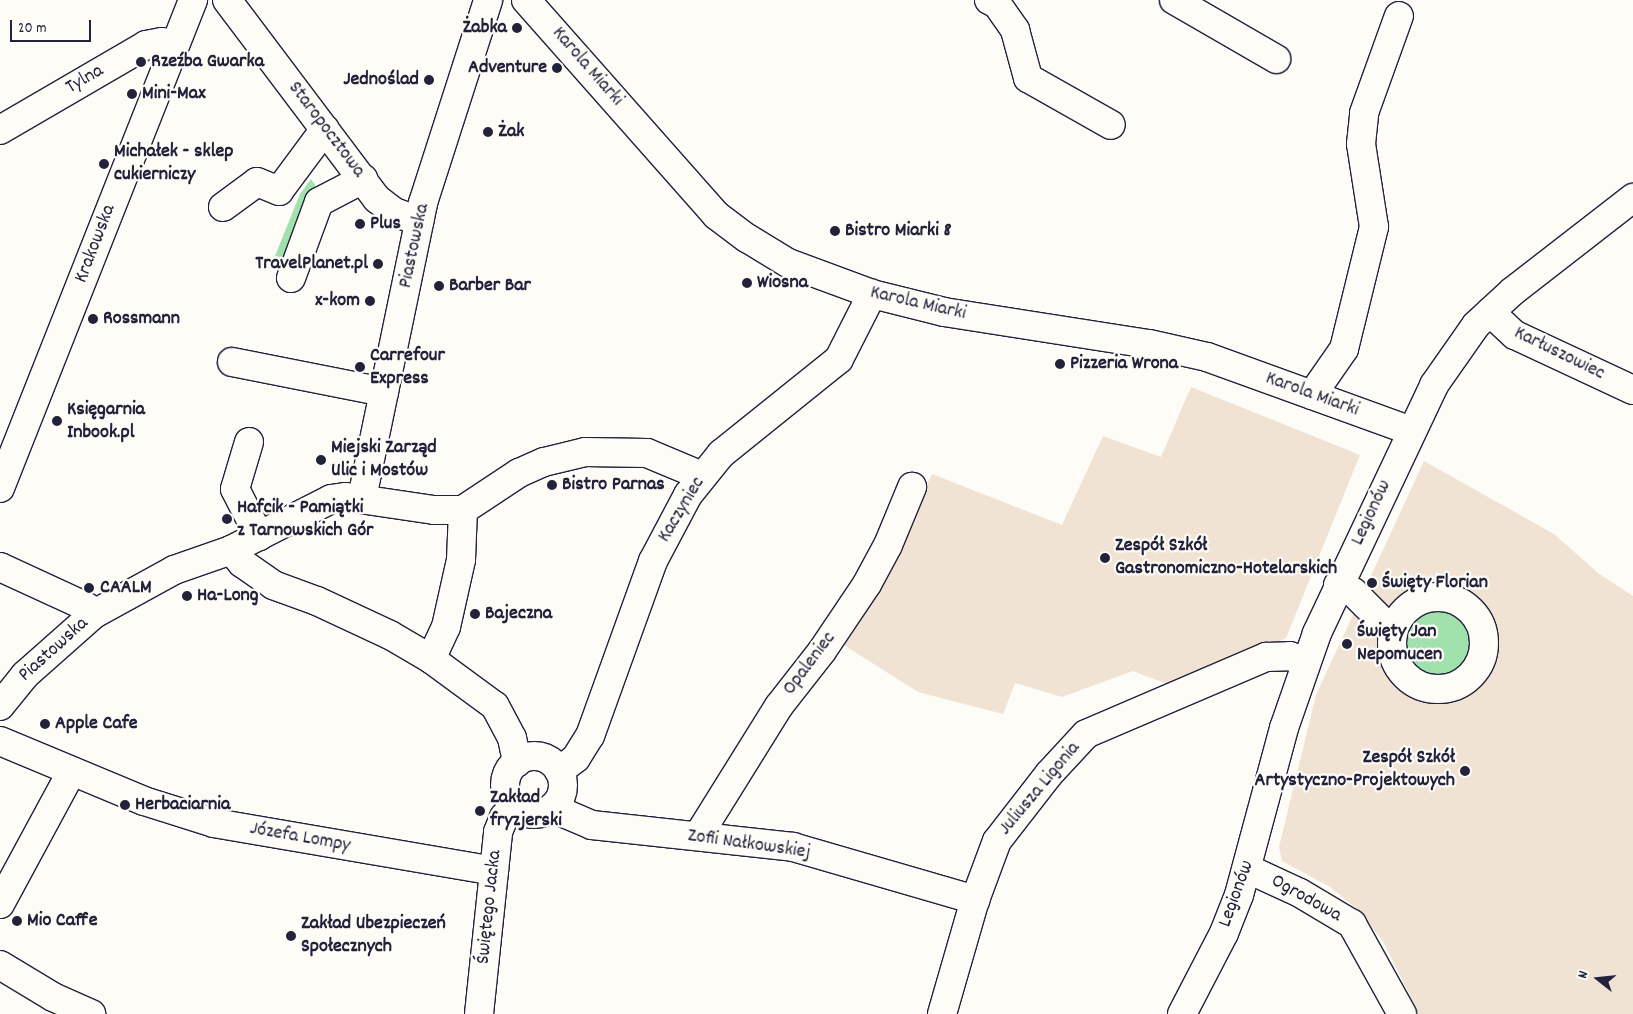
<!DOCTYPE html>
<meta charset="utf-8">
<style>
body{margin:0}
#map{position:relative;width:1633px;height:1014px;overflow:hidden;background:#fdfcf7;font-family:Dekko,sans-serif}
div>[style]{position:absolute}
.built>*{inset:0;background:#f0e3d4}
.green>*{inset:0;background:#a1e2ac}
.round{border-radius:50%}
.roads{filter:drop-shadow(1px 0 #22223b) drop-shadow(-1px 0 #22223b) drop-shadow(0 1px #22223b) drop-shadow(0 -1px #22223b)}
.minor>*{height:28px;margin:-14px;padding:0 14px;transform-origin:14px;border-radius:14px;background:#fdfcf7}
.minor>.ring{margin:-14px;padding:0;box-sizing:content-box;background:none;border:28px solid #fdfcf7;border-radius:50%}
.dots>*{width:14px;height:14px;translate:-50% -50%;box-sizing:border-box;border:2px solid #fdfcf7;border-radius:50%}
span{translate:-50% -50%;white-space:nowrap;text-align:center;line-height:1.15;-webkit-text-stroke:4.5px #fdfcf7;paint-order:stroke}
.poi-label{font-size:20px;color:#22223b;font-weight:700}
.right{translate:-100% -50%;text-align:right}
.left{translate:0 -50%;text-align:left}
.street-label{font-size:20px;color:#22223b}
.north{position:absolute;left:1573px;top:954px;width:50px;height:50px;-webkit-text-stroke:4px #fdfcf7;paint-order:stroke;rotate:286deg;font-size:14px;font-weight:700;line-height:20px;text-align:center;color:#22223b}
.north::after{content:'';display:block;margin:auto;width:18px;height:22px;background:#22223b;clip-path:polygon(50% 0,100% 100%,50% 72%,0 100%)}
.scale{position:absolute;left:10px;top:20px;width:81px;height:22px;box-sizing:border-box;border:2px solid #22223b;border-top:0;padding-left:6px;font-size:15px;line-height:18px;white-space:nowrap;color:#22223b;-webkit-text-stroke:4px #fdfcf7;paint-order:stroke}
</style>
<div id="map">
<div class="built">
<i style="clip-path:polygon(1191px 387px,1360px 455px,1286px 638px,1178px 688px,1133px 671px,1062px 697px,1015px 683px,1003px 714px,918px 692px,839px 642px,877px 591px,932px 474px,1062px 525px,1103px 436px,1161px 457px)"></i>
<i style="clip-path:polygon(1424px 461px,1554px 534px,1598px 573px,1633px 596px,1633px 1014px,1419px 1014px,1384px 943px,1358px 910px,1330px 887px,1282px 861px,1279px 847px,1316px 695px)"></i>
</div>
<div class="green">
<i style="clip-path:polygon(311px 179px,319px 191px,288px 259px,275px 256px,300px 194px)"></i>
<i class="round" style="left:1407px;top:612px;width:62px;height:62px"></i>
</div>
<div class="roads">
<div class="minor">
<i style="left:227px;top:0;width:249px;rotate:53deg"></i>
<i style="left:377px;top:199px;width:21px;rotate:37deg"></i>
<i style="left:394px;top:212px;width:27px;rotate:20deg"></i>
<i style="left:526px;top:0;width:287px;rotate:48.5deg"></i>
<i style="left:716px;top:215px;width:39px;rotate:37deg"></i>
<i style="left:747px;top:238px;width:48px;rotate:31.4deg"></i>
<i style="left:788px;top:263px;width:90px;rotate:20.3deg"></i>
<i style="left:872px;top:294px;width:74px;rotate:14deg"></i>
<i style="left:944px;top:312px;width:207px;rotate:8.9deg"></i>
<i style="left:1149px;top:344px;width:59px;rotate:12.6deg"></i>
<i style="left:1207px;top:357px;width:217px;rotate:19.9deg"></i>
<i style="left:989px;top:0;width:9px;rotate:27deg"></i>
<i style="left:997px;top:4px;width:32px;rotate:55deg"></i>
<i style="left:1015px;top:30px;width:50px;rotate:74.8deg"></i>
<i style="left:1028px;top:78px;width:95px;rotate:29.5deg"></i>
<i style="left:1174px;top:0;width:118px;rotate:30deg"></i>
<i style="left:0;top:130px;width:169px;rotate:-30.2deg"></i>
<i style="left:146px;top:45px;width:16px;rotate:-11deg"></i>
<i style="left:162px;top:42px;width:12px;rotate:14deg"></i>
<i style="left:223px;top:207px;width:42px;rotate:-36.3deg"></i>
<i style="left:257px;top:182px;width:24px;rotate:22deg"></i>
<i style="left:279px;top:191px;width:77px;rotate:-53.4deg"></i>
<i style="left:291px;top:278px;width:81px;rotate:-69.8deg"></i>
<i style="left:319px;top:202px;width:50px;rotate:-27.6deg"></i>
<i style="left:1490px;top:312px;width:34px;rotate:43deg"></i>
<i style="left:1515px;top:335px;width:130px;rotate:25deg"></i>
<i style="left:232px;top:362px;width:155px;rotate:11.2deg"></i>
<i style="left:1312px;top:395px;width:56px;rotate:-55.2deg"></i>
<i style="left:1344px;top:349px;width:126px;rotate:-76.2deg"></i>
<i style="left:1374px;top:227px;width:84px;rotate:-98.9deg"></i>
<i style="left:1361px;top:144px;width:31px;rotate:-84deg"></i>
<i style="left:1364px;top:113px;width:103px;rotate:-70.2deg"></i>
<i style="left:249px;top:442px;width:49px;rotate:106.6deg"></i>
<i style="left:235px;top:489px;width:53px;rotate:62.9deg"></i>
<i style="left:0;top:488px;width:525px;rotate:-68.42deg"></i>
<i style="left:362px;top:498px;width:301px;rotate:-78.3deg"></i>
<i style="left:423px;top:203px;width:213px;rotate:-72.2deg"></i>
<i style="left:231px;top:550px;width:17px;rotate:50deg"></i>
<i style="left:242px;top:563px;width:38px;rotate:35deg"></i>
<i style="left:273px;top:585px;width:47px;rotate:20deg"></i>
<i style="left:317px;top:601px;width:81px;rotate:25deg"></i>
<i style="left:390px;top:635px;width:48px;rotate:30.3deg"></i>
<i style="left:431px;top:659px;width:79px;rotate:36.3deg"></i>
<i style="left:495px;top:706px;width:36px;rotate:62deg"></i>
<i style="left:512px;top:738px;width:25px;rotate:78deg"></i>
<i style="left:0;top:567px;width:96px;rotate:24.7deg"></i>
<i style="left:1338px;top:585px;width:17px;rotate:25deg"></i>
<i style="left:1353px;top:592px;width:57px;rotate:45deg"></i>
<i class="ring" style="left:1392px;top:597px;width:64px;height:64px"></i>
<i style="left:431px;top:659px;width:35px;rotate:-65deg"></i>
<i style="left:446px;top:627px;width:69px;rotate:-77.4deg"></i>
<i style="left:461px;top:560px;width:50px;rotate:-87.7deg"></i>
<i style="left:0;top:706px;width:40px;rotate:-51deg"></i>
<i style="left:25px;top:675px;width:92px;rotate:-41.5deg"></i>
<i style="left:94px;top:614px;width:91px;rotate:-28.8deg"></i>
<i style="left:174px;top:570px;width:60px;rotate:-19.3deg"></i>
<i style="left:231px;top:550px;width:112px;rotate:-27deg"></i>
<i style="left:331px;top:499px;width:15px;rotate:-8deg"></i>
<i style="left:346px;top:497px;width:89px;rotate:8.4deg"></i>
<i style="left:434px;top:510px;width:29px"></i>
<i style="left:463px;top:510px;width:67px;rotate:-33.5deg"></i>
<i style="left:519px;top:473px;width:27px;rotate:-24deg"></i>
<i style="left:544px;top:462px;width:42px;rotate:-13.7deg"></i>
<i style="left:585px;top:452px;width:62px;rotate:0.9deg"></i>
<i style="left:647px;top:453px;width:60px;rotate:22.7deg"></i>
<i style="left:0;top:741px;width:156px;rotate:22.6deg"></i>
<i style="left:144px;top:801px;width:73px;rotate:17.4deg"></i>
<i style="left:214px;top:823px;width:284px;rotate:9.7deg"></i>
<i class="ring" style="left:505px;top:756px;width:30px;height:30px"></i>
<i style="left:559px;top:771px;width:21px;rotate:-37deg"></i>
<i style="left:576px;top:758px;width:26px;rotate:-58deg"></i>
<i style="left:590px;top:736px;width:186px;rotate:-70.2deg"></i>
<i style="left:653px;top:561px;width:75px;rotate:-62.1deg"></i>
<i style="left:688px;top:495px;width:53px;rotate:-51.2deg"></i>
<i style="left:721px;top:454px;width:151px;rotate:-38.8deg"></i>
<i style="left:839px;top:359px;width:73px;rotate:-63.1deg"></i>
<i style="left:552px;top:808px;width:43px;rotate:23deg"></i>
<i style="left:592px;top:825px;width:202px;rotate:6.2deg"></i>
<i style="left:793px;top:847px;width:190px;rotate:16.2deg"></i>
<i style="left:698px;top:836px;width:153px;rotate:-58.1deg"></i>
<i style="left:779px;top:706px;width:70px;rotate:-52deg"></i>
<i style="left:822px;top:651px;width:81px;rotate:-56.1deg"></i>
<i style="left:867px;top:584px;width:44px;rotate:-61.7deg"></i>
<i style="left:888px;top:545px;width:63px;rotate:-67.5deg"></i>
<i style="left:1248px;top:869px;width:57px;rotate:24.8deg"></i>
<i style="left:1300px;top:893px;width:61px;rotate:30.8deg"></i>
<i style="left:1352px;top:924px;width:103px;rotate:60.9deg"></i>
<i style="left:0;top:904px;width:151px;rotate:-61.6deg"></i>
<i style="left:0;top:965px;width:62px;rotate:31.1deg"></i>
<i style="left:53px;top:997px;width:42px;rotate:24.1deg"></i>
<i style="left:479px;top:1014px;width:183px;rotate:-84deg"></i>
<i style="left:498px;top:832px;width:16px;rotate:-68deg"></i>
<i style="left:504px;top:817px;width:15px;rotate:-48deg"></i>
<i style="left:942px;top:1014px;width:119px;rotate:-73.9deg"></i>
<i style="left:975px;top:900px;width:63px;rotate:-69.6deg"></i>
<i style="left:997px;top:841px;width:85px;rotate:-52.2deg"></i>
<i style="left:1049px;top:774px;width:54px;rotate:-47.2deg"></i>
<i style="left:1086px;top:734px;width:196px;rotate:-23.2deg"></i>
<i style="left:1266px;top:657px;width:24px;rotate:-2deg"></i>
<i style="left:1290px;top:656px;width:17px;rotate:21deg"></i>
<i style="left:1182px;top:1014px;width:91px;rotate:-62.6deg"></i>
<i style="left:1224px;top:933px;width:41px;rotate:-68.5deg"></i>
<i style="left:1239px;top:895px;width:173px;rotate:-74.9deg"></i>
<i style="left:1284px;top:728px;width:101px;rotate:-70.8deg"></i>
<i style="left:1317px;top:633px;width:274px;rotate:-64.7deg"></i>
<i style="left:1434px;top:385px;width:73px;rotate:-55deg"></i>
<i style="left:1476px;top:325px;width:50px;rotate:-42.6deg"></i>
<i style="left:1513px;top:291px;width:152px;rotate:-37.8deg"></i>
</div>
</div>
<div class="dots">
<i style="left:517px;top:28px;background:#22223b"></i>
<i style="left:141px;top:62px;background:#22223b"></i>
<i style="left:557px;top:68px;background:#22223b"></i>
<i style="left:429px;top:80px;background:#22223b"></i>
<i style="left:132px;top:94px;background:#22223b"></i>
<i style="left:488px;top:132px;background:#22223b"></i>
<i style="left:104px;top:164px;background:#22223b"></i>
<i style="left:360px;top:224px;background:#22223b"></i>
<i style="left:835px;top:231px;background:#22223b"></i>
<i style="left:378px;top:264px;background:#22223b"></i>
<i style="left:747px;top:283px;background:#22223b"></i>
<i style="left:439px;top:286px;background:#22223b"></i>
<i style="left:370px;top:301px;background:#22223b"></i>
<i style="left:93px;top:319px;background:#22223b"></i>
<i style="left:1060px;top:364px;background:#22223b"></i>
<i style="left:360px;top:367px;background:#22223b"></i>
<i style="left:57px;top:421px;background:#22223b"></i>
<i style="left:321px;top:460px;background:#22223b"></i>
<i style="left:552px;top:485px;background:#22223b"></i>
<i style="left:227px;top:519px;background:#22223b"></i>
<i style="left:1105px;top:558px;background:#22223b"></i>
<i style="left:1372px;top:583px;background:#22223b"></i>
<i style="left:89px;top:588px;background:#22223b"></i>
<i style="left:187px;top:596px;background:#22223b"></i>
<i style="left:475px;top:614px;background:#22223b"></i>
<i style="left:1347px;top:644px;background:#22223b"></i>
<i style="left:45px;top:724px;background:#22223b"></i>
<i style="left:1465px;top:771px;background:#22223b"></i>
<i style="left:125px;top:805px;background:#22223b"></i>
<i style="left:480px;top:811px;background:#22223b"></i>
<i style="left:17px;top:921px;background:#22223b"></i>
<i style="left:291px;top:936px;background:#22223b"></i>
</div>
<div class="poi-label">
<span class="right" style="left:507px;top:28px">Żabka</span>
<span class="left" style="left:151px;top:62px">Rzeźba Gwarka</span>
<span class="right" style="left:547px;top:68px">Adventure</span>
<span class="right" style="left:419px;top:80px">Jednoślad</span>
<span class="left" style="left:142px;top:94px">Mini-Max</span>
<span class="left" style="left:498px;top:132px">Żak</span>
<span class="left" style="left:114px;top:164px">Michałek - sklep<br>cukierniczy</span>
<span class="left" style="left:370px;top:224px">Plus</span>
<span class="left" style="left:845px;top:231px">Bistro Miarki 8</span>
<span class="right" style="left:368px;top:264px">TravelPlanet.pl</span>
<span class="left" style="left:757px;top:283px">Wiosna</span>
<span class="left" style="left:449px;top:286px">Barber Bar</span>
<span class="right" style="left:360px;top:301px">x-kom</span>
<span class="left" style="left:103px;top:319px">Rossmann</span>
<span class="left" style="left:370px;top:368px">Carrefour<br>Express</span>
<span class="left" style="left:1070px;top:364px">Pizzeria Wrona</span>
<span class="left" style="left:67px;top:422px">Księgarnia<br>Inbook.pl</span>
<span class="left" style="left:331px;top:460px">Miejski Zarząd<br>Ulic i Mostów</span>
<span class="left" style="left:562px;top:485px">Bistro Parnas</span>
<span class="left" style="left:237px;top:520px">Hafcik - Pamiątki<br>z Tarnowskich Gór</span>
<span class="left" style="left:1115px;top:558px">Zespół Szkół<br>Gastronomiczno-Hotelarskich</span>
<span class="left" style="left:1382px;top:583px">Święty Florian</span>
<span class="left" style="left:100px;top:588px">CAALM</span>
<span class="left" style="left:197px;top:596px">Ha-Long</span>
<span class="left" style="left:485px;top:614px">Bajeczna</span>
<span class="left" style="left:1357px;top:644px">Święty Jan<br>Nepomucen</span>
<span class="left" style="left:55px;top:724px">Apple Cafe</span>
<span class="right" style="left:1455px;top:770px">Zespół Szkół<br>Artystyczno-Projektowych</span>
<span class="left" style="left:490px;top:810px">Zakład<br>fryzjerski</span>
<span class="left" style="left:135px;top:805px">Herbaciarnia</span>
<span class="left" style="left:27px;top:921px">Mio Caffe</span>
<span class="left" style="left:301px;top:936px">Zakład Ubezpieczeń<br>Społecznych</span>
</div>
<div class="street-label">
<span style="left:587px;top:67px;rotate:49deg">Karola Miarki</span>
<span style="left:85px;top:80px;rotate:-30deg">Tylna</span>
<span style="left:326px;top:130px;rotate:53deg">Staropocztowa</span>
<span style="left:96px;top:244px;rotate:-69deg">Krakowska</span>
<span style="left:415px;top:246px;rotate:-78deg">Piastowska</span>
<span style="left:918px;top:304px;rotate:13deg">Karola Miarki</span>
<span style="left:1559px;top:354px;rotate:26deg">Karłuszowiec</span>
<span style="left:1312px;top:395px;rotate:20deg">Karola Miarki</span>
<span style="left:682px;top:510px;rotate:-59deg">Kaczyniec</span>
<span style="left:1372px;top:513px;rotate:-65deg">Legionów</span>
<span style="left:54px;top:650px;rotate:-42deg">Piastowska</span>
<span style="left:810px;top:664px;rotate:-53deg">Opaleniec</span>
<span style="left:1040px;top:789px;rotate:-50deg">Juliusza Ligonia</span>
<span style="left:300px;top:838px;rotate:10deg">Józefa Lompy</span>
<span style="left:749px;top:845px;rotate:8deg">Zofii Nałkowskiej</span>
<span style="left:1237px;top:894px;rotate:-70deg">Legionów</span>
<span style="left:1306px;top:899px;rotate:29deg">Ogrodowa</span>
<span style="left:490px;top:907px;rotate:-84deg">Świętego Jacka</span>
</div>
<div class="north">N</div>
<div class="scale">20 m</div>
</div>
